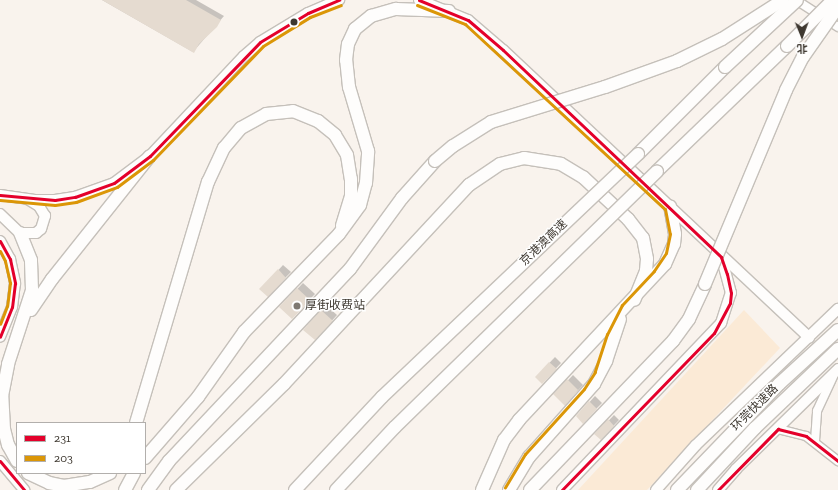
<!DOCTYPE html>
<meta charset="utf-8">
<style>
body{margin:0}
#map{position:relative;width:838px;height:490px;overflow:hidden;background:#f9f3ed;font-family:"Zilla Slab","Noto Sans SC",serif}
div>[style]{position:absolute}
.green>*{inset:0;background:#fbead6}
.shadow>*{inset:0;background:#0003}
.building>*{inset:0;background:#e5dbd0}
.roads{filter:drop-shadow(1px 0 #c5c0ba) drop-shadow(-1px 0 #c5c0ba) drop-shadow(0 1px #c5c0ba) drop-shadow(0 -1px #c5c0ba)}
.minor>*{height:8px;margin:-4px;padding:0 4px;transform-origin:4px;border-radius:4px;background:#fefdfc}
.major>*{height:10px;margin:-5px;padding:0 5px;transform-origin:5px;border-radius:5px;background:#fefdfc}
.highway>*{height:12px;margin:-6px;padding:0 6px;transform-origin:6px;border-radius:6px;background:#fefdfc}
.bridges{filter:drop-shadow(1px 0 #c5c0ba) drop-shadow(-1px 0 #c5c0ba) drop-shadow(0 1px #c5c0ba) drop-shadow(0 -1px #c5c0ba)}
.highway-bridge>*{height:12px;margin:-6px;padding:0 6px;transform-origin:6px;border-radius:6px;background:#fefdfc}
.bus-1>*{height:3px;margin:-1.5px;padding:0 1.5px;transform-origin:1.5px;border-radius:1.5px;background:#e4002b}
.bus-2>*{height:3px;margin:-1.5px;padding:0 1.5px;transform-origin:1.5px;border-radius:1.5px;background:#db9607}
.dots>*{width:11px;height:11px;translate:-50% -50%;box-sizing:border-box;border:2px solid #fff;border-radius:50%}
span{translate:-50% -50%;white-space:nowrap;text-align:center;line-height:1.15;-webkit-text-stroke:3px #fff;paint-order:stroke}
.street-label{font-size:12px;color:#3e3830}
.poi-label{font-size:12px;color:#3e3830}
.left{translate:0 -50%;text-align:left}
.legend{position:absolute;left:16px;top:422px;width:130px;height:52px;box-sizing:border-box;background:#fff;border:1px solid #b2afac;margin:0;padding:5px 7px;list-style:none;font-size:12px;color:#3e3830}
.legend li{display:flex;align-items:center;gap:8px;height:20px}
.legend b{width:20px;border:1px solid #b2afac}
.north{position:absolute;left:782px;top:16px;width:40px;height:40px;-webkit-text-stroke:3px #fff;paint-order:stroke;rotate:179deg;font-size:11px;font-weight:700;line-height:16px;text-align:center;color:#3e3830}
.north::after{content:'';display:block;margin:auto;width:14px;height:18px;background:#3e3830;clip-path:polygon(50% 0,100% 100%,50% 72%,0 100%)}
</style>
<div id="map">
<div class="green">
<i style="clip-path:polygon(744px 310px,780px 348px,647px 490px,578px 490px)"></i>
</div>
<div class="shadow">
<i style="clip-path:polygon(102px 0,196px 0,224px 16px,193px 52px)"></i>
<i style="clip-path:polygon(283px 265px,291px 272px,268px 295px,261px 289px)"></i>
<i style="clip-path:polygon(303px 283px,315px 294px,292px 318px,280px 307px)"></i>
<i style="clip-path:polygon(327px 306px,337px 315px,320px 334px,305px 329px)"></i>
<i style="clip-path:polygon(555px 357px,561px 363px,542px 383px,536px 377px)"></i>
<i style="clip-path:polygon(573px 375px,583px 385px,570px 399px,555px 394px)"></i>
<i style="clip-path:polygon(595px 396px,602px 403px,583px 422px,577px 416px)"></i>
<i style="clip-path:polygon(614px 415px,619px 420px,601px 439px,596px 434px)"></i>
</div>
<div class="building">
<i style="clip-path:polygon(102px 0,186px 0,221px 20px,217px 27px,199px 44px,194px 53px)"></i>
<i style="clip-path:polygon(278px 269px,286px 278px,268px 297px,259px 289px)"></i>
<i style="clip-path:polygon(297px 288px,310px 300px,292px 319px,279px 307px)"></i>
<i style="clip-path:polygon(321px 310px,333px 321px,315px 340px,303px 330px)"></i>
<i style="clip-path:polygon(549px 362px,557px 369px,542px 384px,535px 377px)"></i>
<i style="clip-path:polygon(567px 379px,578px 390px,565px 406px,553px 394px)"></i>
<i style="clip-path:polygon(589px 401px,597px 409px,583px 424px,576px 416px)"></i>
<i style="clip-path:polygon(608px 419px,614px 426px,601px 440px,594px 434px)"></i>
</div>
<div class="roads">
<div class="minor">
<i style="left:796px;top:0;width:50px;rotate:32.7deg"></i>
<i style="left:778px;top:429px;width:29px;rotate:14deg"></i>
<i style="left:806px;top:436px;width:41px;rotate:38deg"></i>
<i style="left:815px;top:441px;width:30px;rotate:-86deg"></i>
<i style="left:817px;top:411px;width:38px;rotate:-65deg"></i>
</div>
<div class="major">
<i style="left:419px;top:0;width:53px;rotate:22.2deg"></i>
<i style="left:468px;top:20px;width:46px;rotate:40.6deg"></i>
<i style="left:503px;top:50px;width:420px;rotate:43.2deg"></i>
<i style="left:0;top:195px;width:35px;rotate:8deg"></i>
<i style="left:35px;top:200px;width:20px"></i>
<i style="left:55px;top:200px;width:20px;rotate:-9deg"></i>
<i style="left:75px;top:197px;width:41px;rotate:-19.7deg"></i>
<i style="left:114px;top:183px;width:45px;rotate:-36.9deg"></i>
<i style="left:150px;top:156px;width:137px;rotate:-46.8deg"></i>
<i style="left:244px;top:56px;width:21px;rotate:-41deg"></i>
<i style="left:260px;top:42px;width:56px;rotate:-31.1deg"></i>
<i style="left:308px;top:13px;width:34px;rotate:-23deg"></i>
<i style="left:0;top:214px;width:28px;rotate:44deg"></i>
<i style="left:20px;top:233px;width:16px"></i>
<i style="left:36px;top:233px;width:6px;rotate:-39deg"></i>
<i style="left:41px;top:229px;width:14px;rotate:-73deg"></i>
<i style="left:45px;top:216px;width:12px;rotate:-121deg"></i>
<i style="left:39px;top:206px;width:12px;rotate:-149deg"></i>
<i style="left:0;top:241px;width:21px;rotate:61deg"></i>
<i style="left:10px;top:259px;width:25px;rotate:78deg"></i>
<i style="left:15px;top:283px;width:24px;rotate:97deg"></i>
<i style="left:12px;top:307px;width:32px;rotate:112deg"></i>
<i style="left:0;top:461px;width:38px;rotate:50deg"></i>
<i style="left:562px;top:490px;width:231px;rotate:-46.4deg"></i>
<i style="left:721px;top:323px;width:32px;rotate:-72deg"></i>
<i style="left:731px;top:293px;width:35px;rotate:-105deg"></i>
<i style="left:656px;top:490px;width:60px;rotate:-48.4deg"></i>
<i style="left:696px;top:445px;width:197px;rotate:-43.8deg"></i>
<i style="left:718px;top:490px;width:28px;rotate:-49deg"></i>
<i style="left:736px;top:469px;width:143px;rotate:-44.4deg"></i>
</div>
<div class="highway">
<i style="left:638px;top:154px;width:123px;rotate:-45deg"></i>
<i style="left:657px;top:171px;width:180px;rotate:-43.9deg"></i>
<i style="left:31px;top:310px;width:37px;rotate:-56deg"></i>
<i style="left:52px;top:279px;width:157px;rotate:-51.5deg"></i>
<i style="left:136px;top:423px;width:252px;rotate:-73.4deg"></i>
<i style="left:208px;top:182px;width:38px;rotate:-65deg"></i>
<i style="left:224px;top:148px;width:26px;rotate:-50deg"></i>
<i style="left:241px;top:128px;width:29px;rotate:-29deg"></i>
<i style="left:266px;top:114px;width:27px;rotate:-6deg"></i>
<i style="left:293px;top:111px;width:27px;rotate:22deg"></i>
<i style="left:318px;top:121px;width:22px;rotate:39deg"></i>
<i style="left:335px;top:135px;width:23px;rotate:59deg"></i>
<i style="left:347px;top:155px;width:24px;rotate:81deg"></i>
<i style="left:351px;top:179px;width:17px;rotate:90deg"></i>
<i style="left:351px;top:196px;width:31px;rotate:107deg"></i>
<i style="left:145px;top:458px;width:81px;rotate:-49deg"></i>
<i style="left:198px;top:397px;width:80px;rotate:-54.7deg"></i>
<i style="left:244px;top:332px;width:136px;rotate:-45.9deg"></i>
<i style="left:339px;top:234px;width:36px;rotate:-54deg"></i>
<i style="left:360px;top:205px;width:23px;rotate:-75deg"></i>
<i style="left:366px;top:183px;width:32px;rotate:-86deg"></i>
<i style="left:368px;top:151px;width:67px;rotate:-106.5deg"></i>
<i style="left:349px;top:87px;width:27px;rotate:-96deg"></i>
<i style="left:346px;top:60px;width:16px;rotate:-83deg"></i>
<i style="left:348px;top:44px;width:17px;rotate:-65deg"></i>
<i style="left:355px;top:29px;width:21px;rotate:-39deg"></i>
<i style="left:371px;top:16px;width:26px;rotate:-16deg"></i>
<i style="left:396px;top:9px;width:53px;rotate:2.2deg"></i>
<i style="left:17px;top:461px;width:18px;rotate:-119deg"></i>
<i style="left:8px;top:445px;width:16px;rotate:-104deg"></i>
<i style="left:4px;top:429px;width:33px;rotate:-93deg"></i>
<i style="left:2px;top:396px;width:33px;rotate:-79deg"></i>
<i style="left:8px;top:364px;width:78px;rotate:-72deg"></i>
<i style="left:32px;top:290px;width:30px;rotate:-92deg"></i>
<i style="left:31px;top:260px;width:29px;rotate:-112deg"></i>
<i style="left:28px;top:473px;width:23px;rotate:25deg"></i>
<i style="left:49px;top:483px;width:15px;rotate:11deg"></i>
<i style="left:64px;top:486px;width:26px;rotate:-9deg"></i>
<i style="left:90px;top:482px;width:22px;rotate:-24deg"></i>
<i style="left:125px;top:490px;width:19px;rotate:-62deg"></i>
<i style="left:148px;top:490px;width:36px;rotate:-54deg"></i>
<i style="left:169px;top:461px;width:264px;rotate:-46.7deg"></i>
<i style="left:350px;top:269px;width:88px;rotate:-53.8deg"></i>
<i style="left:402px;top:198px;width:50px;rotate:-48.3deg"></i>
<i style="left:176px;top:490px;width:151px;rotate:-44.5deg"></i>
<i style="left:284px;top:384px;width:272px;rotate:-47.1deg"></i>
<i style="left:469px;top:185px;width:37px;rotate:-34deg"></i>
<i style="left:500px;top:164px;width:25px;rotate:-14deg"></i>
<i style="left:524px;top:158px;width:37px;rotate:9deg"></i>
<i style="left:561px;top:164px;width:26px;rotate:31deg"></i>
<i style="left:583px;top:177px;width:62px;rotate:43deg"></i>
<i style="left:628px;top:219px;width:24px;rotate:52deg"></i>
<i style="left:643px;top:238px;width:21px;rotate:79deg"></i>
<i style="left:647px;top:259px;width:12px;rotate:95deg"></i>
<i style="left:646px;top:271px;width:31px;rotate:112deg"></i>
<i style="left:482px;top:490px;width:55px;rotate:-66.3deg"></i>
<i style="left:504px;top:440px;width:25px;rotate:-53deg"></i>
<i style="left:519px;top:420px;width:214px;rotate:-46.9deg"></i>
<i style="left:665px;top:264px;width:22px;rotate:-66deg"></i>
<i style="left:674px;top:244px;width:10px;rotate:-84deg"></i>
<i style="left:675px;top:234px;width:28px;rotate:-100deg"></i>
<i style="left:509px;top:490px;width:39px;rotate:-59deg"></i>
<i style="left:529px;top:457px;width:98px;rotate:-48.3deg"></i>
<i style="left:594px;top:384px;width:26px;rotate:-62deg"></i>
<i style="left:606px;top:361px;width:44px;rotate:-71.6deg"></i>
<i style="left:530px;top:490px;width:207px;rotate:-46.2deg"></i>
<i style="left:673px;top:341px;width:27px;rotate:-54deg"></i>
<i style="left:689px;top:319px;width:38px;rotate:-65deg"></i>
<i style="left:677px;top:490px;width:147px;rotate:-46.1deg"></i>
<i style="left:779px;top:384px;width:80px;rotate:-42.5deg"></i>
<i style="left:697px;top:490px;width:85px;rotate:-46.9deg"></i>
<i style="left:755px;top:428px;width:115px;rotate:-43.6deg"></i>
</div>
</div>
<div class="bridges">
<div class="highway-bridge">
<i style="left:787px;top:46px;width:65px;rotate:-45deg"></i>
<i style="left:725px;top:67px;width:98px;rotate:-42.9deg"></i>
<i style="left:435px;top:161px;width:23px;rotate:-40deg"></i>
<i style="left:453px;top:146px;width:45px;rotate:-32.3deg"></i>
<i style="left:491px;top:122px;width:119px;rotate:-17.1deg"></i>
<i style="left:605px;top:87px;width:77px;rotate:-19.9deg"></i>
<i style="left:677px;top:61px;width:50px;rotate:-26.1deg"></i>
<i style="left:722px;top:39px;width:72px;rotate:-32.6deg"></i>
<i style="left:705px;top:284px;width:210px;rotate:-67.3deg"></i>
<i style="left:786px;top:90px;width:37px;rotate:-63deg"></i>
<i style="left:803px;top:57px;width:61px;rotate:-55deg"></i>
<i style="left:295px;top:490px;width:127px;rotate:-46.9deg"></i>
<i style="left:382px;top:397px;width:353px;rotate:-43.5deg"></i>
<i style="left:336px;top:490px;width:86px;rotate:-46.9deg"></i>
<i style="left:395px;top:427px;width:366px;rotate:-44.3deg"></i>
</div>
</div>
<div class="bus-1">
<i style="left:419px;top:0;width:53px;rotate:22.2deg"></i>
<i style="left:468px;top:20px;width:46px;rotate:40.6deg"></i>
<i style="left:503px;top:50px;width:301px;rotate:43.5deg"></i>
<i style="left:721px;top:257px;width:18px;rotate:71deg"></i>
<i style="left:727px;top:274px;width:19px;rotate:78deg"></i>
<i style="left:731px;top:293px;width:10px;rotate:96deg"></i>
<i style="left:730px;top:303px;width:34px;rotate:118deg"></i>
<i style="left:714px;top:333px;width:219px;rotate:134.1deg"></i>
<i style="left:0;top:195px;width:55px;rotate:5.2deg"></i>
<i style="left:55px;top:200px;width:20px;rotate:-9deg"></i>
<i style="left:75px;top:197px;width:41px;rotate:-19.7deg"></i>
<i style="left:114px;top:183px;width:45px;rotate:-36.9deg"></i>
<i style="left:150px;top:156px;width:158px;rotate:-46deg"></i>
<i style="left:260px;top:42px;width:56px;rotate:-31.1deg"></i>
<i style="left:308px;top:13px;width:34px;rotate:-23deg"></i>
<i style="left:0;top:241px;width:21px;rotate:61deg"></i>
<i style="left:10px;top:259px;width:25px;rotate:78deg"></i>
<i style="left:15px;top:283px;width:24px;rotate:97deg"></i>
<i style="left:12px;top:307px;width:32px;rotate:112deg"></i>
<i style="left:0;top:461px;width:38px;rotate:50deg"></i>
<i style="left:718px;top:490px;width:86px;rotate:-45.5deg"></i>
<i style="left:778px;top:429px;width:29px;rotate:14deg"></i>
<i style="left:806px;top:436px;width:41px;rotate:38deg"></i>
</div>
<div class="bus-2">
<i style="left:417px;top:5px;width:52px;rotate:21.6deg"></i>
<i style="left:465px;top:24px;width:272px;rotate:42.8deg"></i>
<i style="left:665px;top:209px;width:25px;rotate:79deg"></i>
<i style="left:670px;top:234px;width:19px;rotate:102deg"></i>
<i style="left:666px;top:253px;width:22px;rotate:124deg"></i>
<i style="left:654px;top:271px;width:47px;rotate:133.3deg"></i>
<i style="left:622px;top:305px;width:33px;rotate:117deg"></i>
<i style="left:607px;top:334px;width:40px;rotate:108deg"></i>
<i style="left:595px;top:372px;width:20px;rotate:123deg"></i>
<i style="left:584px;top:389px;width:88px;rotate:132.2deg"></i>
<i style="left:525px;top:454px;width:39px;rotate:121deg"></i>
<i style="left:0;top:200px;width:55px;rotate:5.2deg"></i>
<i style="left:55px;top:205px;width:21px;rotate:-8deg"></i>
<i style="left:76px;top:202px;width:44px;rotate:-20.1deg"></i>
<i style="left:117px;top:187px;width:45px;rotate:-36.9deg"></i>
<i style="left:153px;top:160px;width:158px;rotate:-46deg"></i>
<i style="left:263px;top:46px;width:55px;rotate:-31.7deg"></i>
<i style="left:310px;top:17px;width:33px;rotate:-21deg"></i>
<i style="left:0;top:251px;width:11px;rotate:63deg"></i>
<i style="left:5px;top:261px;width:23px;rotate:77deg"></i>
<i style="left:10px;top:283px;width:23px;rotate:97deg"></i>
<i style="left:7px;top:306px;width:19px;rotate:111deg"></i>
</div>
<div class="dots">
<i style="left:294px;top:22px;background:#3e3830"></i>
<i style="left:297px;top:306px;background:#7f7972"></i>
</div>
<div class="street-label">
<span style="left:544px;top:243px;rotate:-44deg">京港澳高速</span>
<span style="left:755px;top:408px;rotate:-45deg">环莞快速路</span>
</div>
<div class="poi-label">
<span class="left" style="left:305px;top:306px">厚街收费站</span>
</div>
<ul class="legend">
<li><b style="height:5px;background:#e4002b"></b>231</li>
<li><b style="height:5px;background:#db9607"></b>203</li>
</ul>
<div class="north">北</div>
</div>
